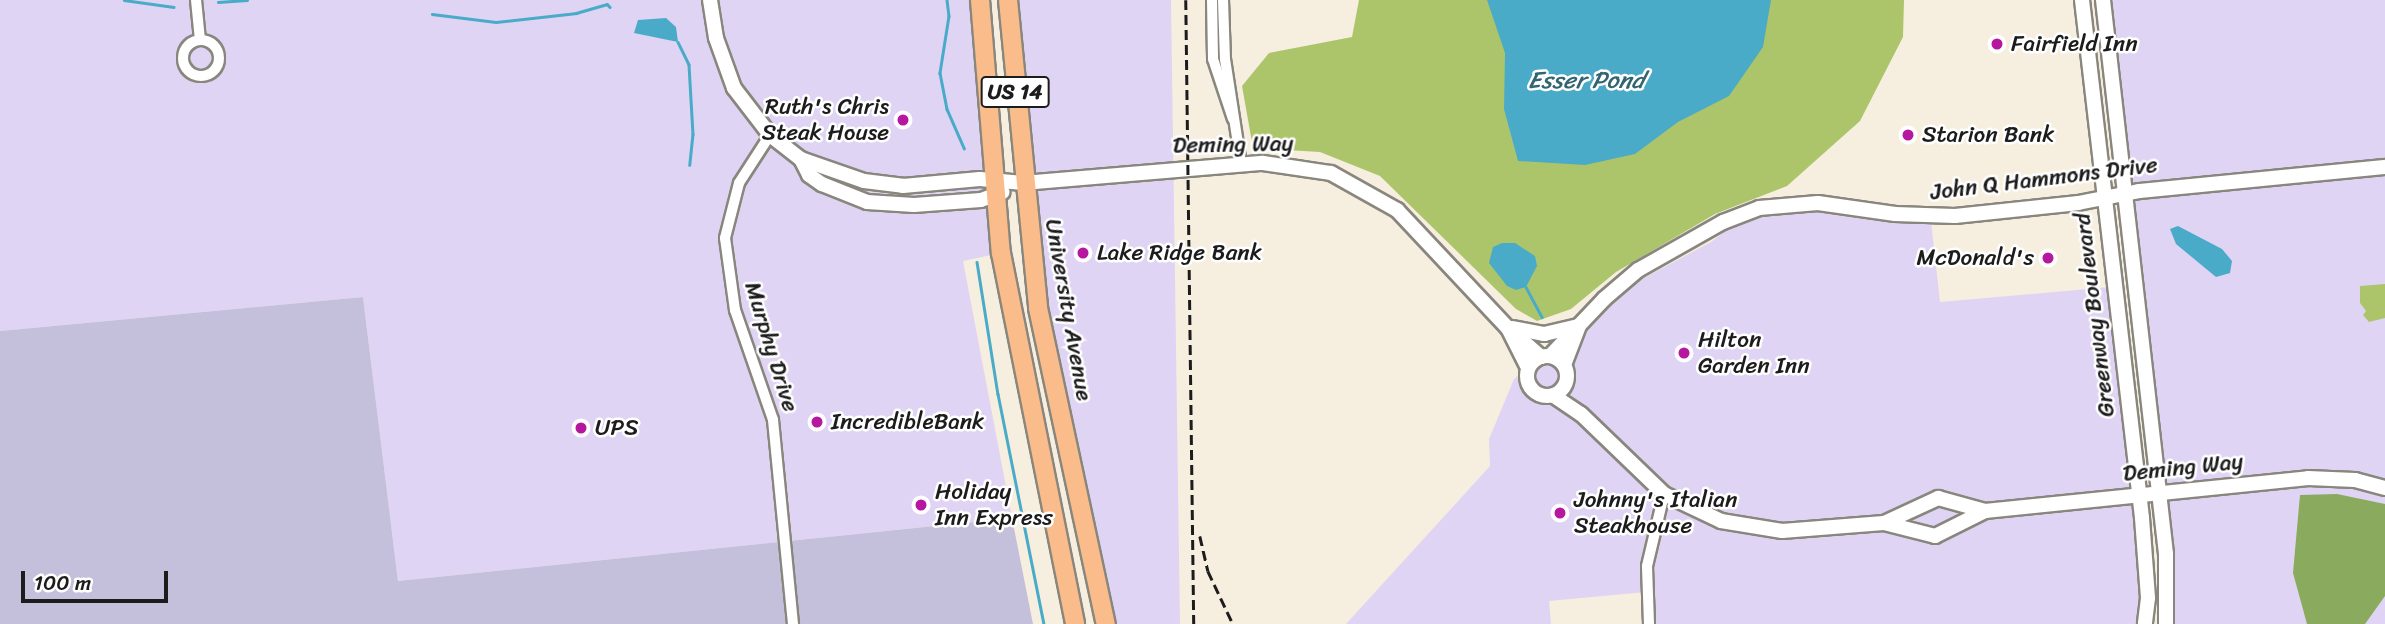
<!DOCTYPE html>
<style>
body{margin:0}
#map{position:relative;width:2385px;height:624px;overflow:hidden;background:#f6efdf;font-family:Sriracha,sans-serif}
div>[style]{position:absolute}
.built>*{inset:0;background:#e0d4f4}
.industrial>*{inset:0;background:#c4c0db}
.green>*{inset:0;background:#adc56a}
.forest>*{inset:0;background:#8aaa5e}
.water>*{inset:0;background:#49abc8}
.stream>*{height:2.5px;margin:-1.25px;padding:0 1.25px;transform-origin:1.25px;border-radius:1.25px;background:#49abc8}
.roads{filter:drop-shadow(2px 0 #89867e) drop-shadow(-2px 0 #89867e) drop-shadow(0 2px #89867e) drop-shadow(0 -2px #89867e)}
.minor>*{height:10px;margin:-5px;padding:0 5px;transform-origin:5px;border-radius:5px;background:#fff}
.minor>.ring{margin:-5px;padding:0;box-sizing:content-box;background:none;border:10px solid #fff;border-radius:50%}
.tertiary>*{height:14px;margin:-7px;padding:0 7px;transform-origin:7px;border-radius:7px;background:#fff}
.tertiary>.ring{margin:-7px;padding:0;box-sizing:content-box;background:none;border:14px solid #fff;border-radius:50%}
.primary>*{height:18px;margin:-9px;padding:0 9px;transform-origin:9px;border-radius:9px;background:#f9bc8a}
.rail>*{height:2.5px;margin-top:-1.25px;transform-origin:0;background:repeating-linear-gradient(90deg,#1c1c1c 0 10px,transparent 0 15px)}
.dots>*{width:19px;height:19px;translate:-50% -50%;box-sizing:border-box;border:4px solid #fff;border-radius:50%}
span{translate:-50% -50%;white-space:nowrap;text-align:center;line-height:1.15;-webkit-text-stroke:5px #fff;paint-order:stroke}
.shield-label span{padding:2px 5px;background:#fff;border:2px solid;border-radius:5px;-webkit-text-stroke-width:0}
.shield-label{font-size:21px;color:#1c1c1c;font-weight:700}
.poi-label{font-size:23px;color:#1c1c1c}
.left{translate:0 -50%;text-align:left}
.right{translate:-100% -50%;text-align:right}
.street-label{font-size:23px;color:#1c1c1c}
.water-label{font-size:24px;color:#326472;font-style:italic}
.scale{position:absolute;left:21px;top:571px;width:147px;height:32px;box-sizing:border-box;border:4px solid #1c1c1c;border-top:0;padding-left:9px;font-size:21px;line-height:24px;white-space:nowrap;color:#1c1c1c;-webkit-text-stroke:5px #fff;paint-order:stroke}
</style>
<div id="map">
<div class="built">
<i style="clip-path:polygon(0 0,976px 0,1001px 253px,963px 261px,1012px 518px,398px 581px,363px 297px,0 331px)"></i>
<i style="clip-path:polygon(1014px 0,1171px 0,1180px 624px,1106px 624px,1047px 352px)"></i>
<i style="clip-path:polygon(2107px 0,2385px 0,2385px 624px,2166px 624px,2144px 289px,2127px 219px)"></i>
<i style="clip-path:polygon(1795px 207px,1931px 221px,1940px 302px,2110px 287px,2134px 486px,2140px 585px,2137px 624px,1649px 624px,1646px 592px,1549px 601px,1551px 624px,1346px 624px,1490px 466px,1489px 439px,1514px 379px,1629px 286px,1711px 242px,1734px 225px)"></i>
</div>
<div class="industrial">
<i style="clip-path:polygon(363px 297px,398px 581px,1012px 518px,1033px 624px,0 624px,0 331px)"></i>
</div>
<div class="green">
<i style="clip-path:polygon(1359px 0,1904px 0,1903px 37px,1860px 121px,1787px 186px,1715px 214px,1616px 272px,1571px 309px,1537px 321px,1516px 309px,1380px 176px,1320px 152px,1253px 148px,1242px 86px,1269px 53px,1352px 37px)"></i>
<i style="clip-path:polygon(2385px 284px,2385px 318px,2369px 322px,2363px 315px,2366px 311px,2360px 303px,2360px 286px)"></i>
</div>
<div class="forest">
<i style="clip-path:polygon(2337px 494px,2385px 504px,2385px 596px,2365px 624px,2307px 624px,2293px 573px,2300px 495px)"></i>
</div>
<div class="water">
<i style="clip-path:polygon(1487px 0,1771px 0,1763px 47px,1729px 96px,1678px 122px,1635px 154px,1585px 165px,1518px 161px,1504px 109px,1505px 53px)"></i>
<i style="clip-path:polygon(666px 18px,676px 27px,678px 42px,634px 33px,638px 20px)"></i>
<i style="clip-path:polygon(2178px 226px,2222px 249px,2232px 261px,2230px 273px,2216px 277px,2176px 244px,2170px 229px)"></i>
<i style="clip-path:polygon(1502px 243px,1515px 243px,1535px 256px,1537px 266px,1526px 287px,1516px 290px,1507px 286px,1489px 263px,1493px 247px)"></i>
</div>
<div class="stream">
<i style="left:124px;top:0;width:50px;rotate:8deg"></i>
<i style="left:947px;top:0;width:16px;rotate:83deg"></i>
<i style="left:949px;top:16px;width:58px;rotate:99deg"></i>
<i style="left:940px;top:73px;width:37px;rotate:79deg"></i>
<i style="left:947px;top:109px;width:43px;rotate:66.4deg"></i>
<i style="left:218px;top:2px;width:29px;rotate:-4deg"></i>
<i style="left:432px;top:14px;width:64px;rotate:7.1deg"></i>
<i style="left:496px;top:22px;width:81px;rotate:-6.4deg"></i>
<i style="left:576px;top:13px;width:32px;rotate:-16deg"></i>
<i style="left:607px;top:4px;width:4px;rotate:45deg"></i>
<i style="left:678px;top:42px;width:25px;rotate:64deg"></i>
<i style="left:689px;top:65px;width:69px;rotate:86.7deg"></i>
<i style="left:693px;top:134px;width:31px;rotate:96deg"></i>
<i style="left:977px;top:262px;width:134px;rotate:81deg"></i>
<i style="left:998px;top:394px;width:235px;rotate:78.7deg"></i>
<i style="left:1526px;top:287px;width:34px;rotate:62deg"></i>
</div>
<div class="roads">
<div class="minor">
<i style="left:196px;top:0;width:40px;rotate:84.3deg"></i>
<i style="left:1212px;top:0;width:59px;rotate:89deg"></i>
<i style="left:1213px;top:59px;width:63px;rotate:71.6deg"></i>
<i style="left:1223px;top:0;width:59px;rotate:88.1deg"></i>
<i style="left:1225px;top:59px;width:106px;rotate:81.3deg"></i>
<i class="ring" style="left:183px;top:40px;width:26px;height:26px"></i>
<i style="left:770px;top:135px;width:57px;rotate:122.9deg"></i>
<i style="left:739px;top:183px;width:57px;rotate:104.3deg"></i>
<i style="left:725px;top:238px;width:73px;rotate:82.1deg"></i>
<i style="left:735px;top:310px;width:116px;rotate:70.9deg"></i>
<i style="left:773px;top:420px;width:205px;rotate:84.4deg"></i>
<i style="left:1649px;top:624px;width:58px;rotate:-92deg"></i>
<i style="left:1647px;top:566px;width:74px;rotate:-76.7deg"></i>
</div>
<div class="tertiary">
<i style="left:710px;top:0;width:38px;rotate:81deg"></i>
<i style="left:716px;top:38px;width:53px;rotate:70.2deg"></i>
<i style="left:734px;top:88px;width:59px;rotate:52.5deg"></i>
<i style="left:770px;top:135px;width:39px;rotate:38deg"></i>
<i style="left:801px;top:159px;width:67px;rotate:19.2deg"></i>
<i style="left:864px;top:181px;width:39px;rotate:7deg"></i>
<i style="left:903px;top:186px;width:77px;rotate:-5.2deg"></i>
<i style="left:980px;top:179px;width:43px;rotate:5.3deg"></i>
<i style="left:1023px;top:183px;width:241px;rotate:-4.8deg"></i>
<i style="left:1263px;top:163px;width:69px;rotate:8.4deg"></i>
<i style="left:1331px;top:173px;width:76px;rotate:29.3deg"></i>
<i style="left:1397px;top:210px;width:162px;rotate:46.8deg"></i>
<i style="left:1508px;top:328px;width:44px;rotate:41.3deg"></i>
<i style="left:2082px;top:0;width:521px;rotate:83.39deg"></i>
<i style="left:2142px;top:518px;width:80px;rotate:85.7deg"></i>
<i style="left:2148px;top:598px;width:26px;rotate:97deg"></i>
<i style="left:2103px;top:0;width:558px;rotate:83.51deg"></i>
<i style="left:2166px;top:554px;width:70px;rotate:90deg"></i>
<i style="left:801px;top:159px;width:18px;rotate:63deg"></i>
<i style="left:809px;top:175px;width:16px;rotate:35deg"></i>
<i style="left:822px;top:184px;width:48px;rotate:21.8deg"></i>
<i style="left:867px;top:202px;width:47px;rotate:3.7deg"></i>
<i style="left:914px;top:205px;width:67px;rotate:-4.3deg"></i>
<i style="left:981px;top:200px;width:23px;rotate:-20deg"></i>
<i style="left:1508px;top:328px;width:45px;rotate:63.4deg"></i>
<i style="left:1513px;top:328px;width:32px;rotate:11deg"></i>
<i style="left:1544px;top:334px;width:35px;rotate:-13deg"></i>
<i class="ring" style="left:1527px;top:356px;width:26px;height:26px"></i>
<i style="left:1550px;top:356px;width:79px;rotate:-46.5deg"></i>
<i style="left:1604px;top:299px;width:45px;rotate:-40.5deg"></i>
<i style="left:1638px;top:270px;width:98px;rotate:-29.5deg"></i>
<i style="left:1723px;top:222px;width:39px;rotate:-21deg"></i>
<i style="left:1759px;top:208px;width:59px;rotate:-4.8deg"></i>
<i style="left:1818px;top:203px;width:78px;rotate:8.1deg"></i>
<i style="left:1895px;top:214px;width:60px;rotate:1.9deg"></i>
<i style="left:1955px;top:216px;width:124px;rotate:-6deg"></i>
<i style="left:2078px;top:203px;width:62px;rotate:-11.1deg"></i>
<i style="left:2139px;top:191px;width:247px;rotate:-5.6deg"></i>
<i style="left:1564px;top:365px;width:42px;rotate:-69deg"></i>
<i style="left:1554px;top:396px;width:32px;rotate:34deg"></i>
<i style="left:1581px;top:414px;width:115px;rotate:43.9deg"></i>
<i style="left:1664px;top:494px;width:63px;rotate:25.3deg"></i>
<i style="left:1721px;top:521px;width:62px;rotate:9.3deg"></i>
<i style="left:1782px;top:531px;width:102px;rotate:-4.5deg"></i>
<i style="left:1884px;top:523px;width:53px;rotate:14.3deg"></i>
<i style="left:1935px;top:536px;width:56px;rotate:-26.6deg"></i>
<i style="left:1884px;top:523px;width:60px;rotate:-24.8deg"></i>
<i style="left:1938px;top:498px;width:49px;rotate:15.5deg"></i>
<i style="left:1985px;top:511px;width:325px;rotate:-5.8deg"></i>
<i style="left:2308px;top:478px;width:47px;rotate:2.4deg"></i>
<i style="left:2355px;top:480px;width:31px;rotate:15deg"></i>
</div>
<div class="primary">
<i style="left:980px;top:0;width:254px;rotate:85.3deg"></i>
<i style="left:1001px;top:253px;width:378px;rotate:78.7deg"></i>
<i style="left:1008px;top:0;width:309px;rotate:84.4deg"></i>
<i style="left:1038px;top:308px;width:323px;rotate:77.9deg"></i>
</div>
</div>
<div class="rail">
<i style="left:1186px;top:0;width:624px;rotate:89.27deg"></i>
<i style="left:1200px;top:536px;width:36px;rotate:77deg"></i>
<i style="left:1208px;top:571px;width:59px;rotate:64.7deg"></i>
</div>
<div class="dots">
<i style="left:1997px;top:44px;background:#b5179e"></i>
<i style="left:903px;top:120px;background:#b5179e"></i>
<i style="left:1908px;top:135px;background:#b5179e"></i>
<i style="left:1083px;top:253px;background:#b5179e"></i>
<i style="left:2048px;top:258px;background:#b5179e"></i>
<i style="left:1684px;top:353px;background:#b5179e"></i>
<i style="left:817px;top:422px;background:#b5179e"></i>
<i style="left:581px;top:428px;background:#b5179e"></i>
<i style="left:921px;top:505px;background:#b5179e"></i>
<i style="left:1560px;top:513px;background:#b5179e"></i>
</div>
<div class="shield-label">
<span style="left:1015px;top:92px">US 14</span>
</div>
<div class="poi-label">
<span class="left" style="left:2011px;top:44px">Fairfield Inn</span>
<span class="right" style="left:889px;top:120px">Ruth's Chris<br>Steak House</span>
<span class="left" style="left:1922px;top:135px">Starion Bank</span>
<span class="left" style="left:1097px;top:253px">Lake Ridge Bank</span>
<span class="right" style="left:2034px;top:258px">McDonald's</span>
<span class="left" style="left:1698px;top:353px">Hilton<br>Garden Inn</span>
<span class="left" style="left:831px;top:422px">IncredibleBank</span>
<span class="left" style="left:595px;top:428px">UPS</span>
<span class="left" style="left:935px;top:505px">Holiday<br>Inn Express</span>
<span class="left" style="left:1574px;top:513px">Johnny's Italian<br>Steakhouse</span>
</div>
<div class="street-label">
<span style="left:1233px;top:145px;rotate:-1deg">Deming Way</span>
<span style="left:2044px;top:179px;rotate:-7deg">John Q Hammons Drive</span>
<span style="left:1068px;top:310px;rotate:80deg">University Avenue</span>
<span style="left:2095px;top:315px;rotate:-97deg">Greenway Boulevard</span>
<span style="left:771px;top:347px;rotate:73deg">Murphy Drive</span>
<span style="left:2183px;top:468px;rotate:-6deg">Deming Way</span>
</div>
<div class="water-label">
<span style="left:1586px;top:81px">Esser Pond</span>
</div>
<div class="scale">100 m</div>
</div>
